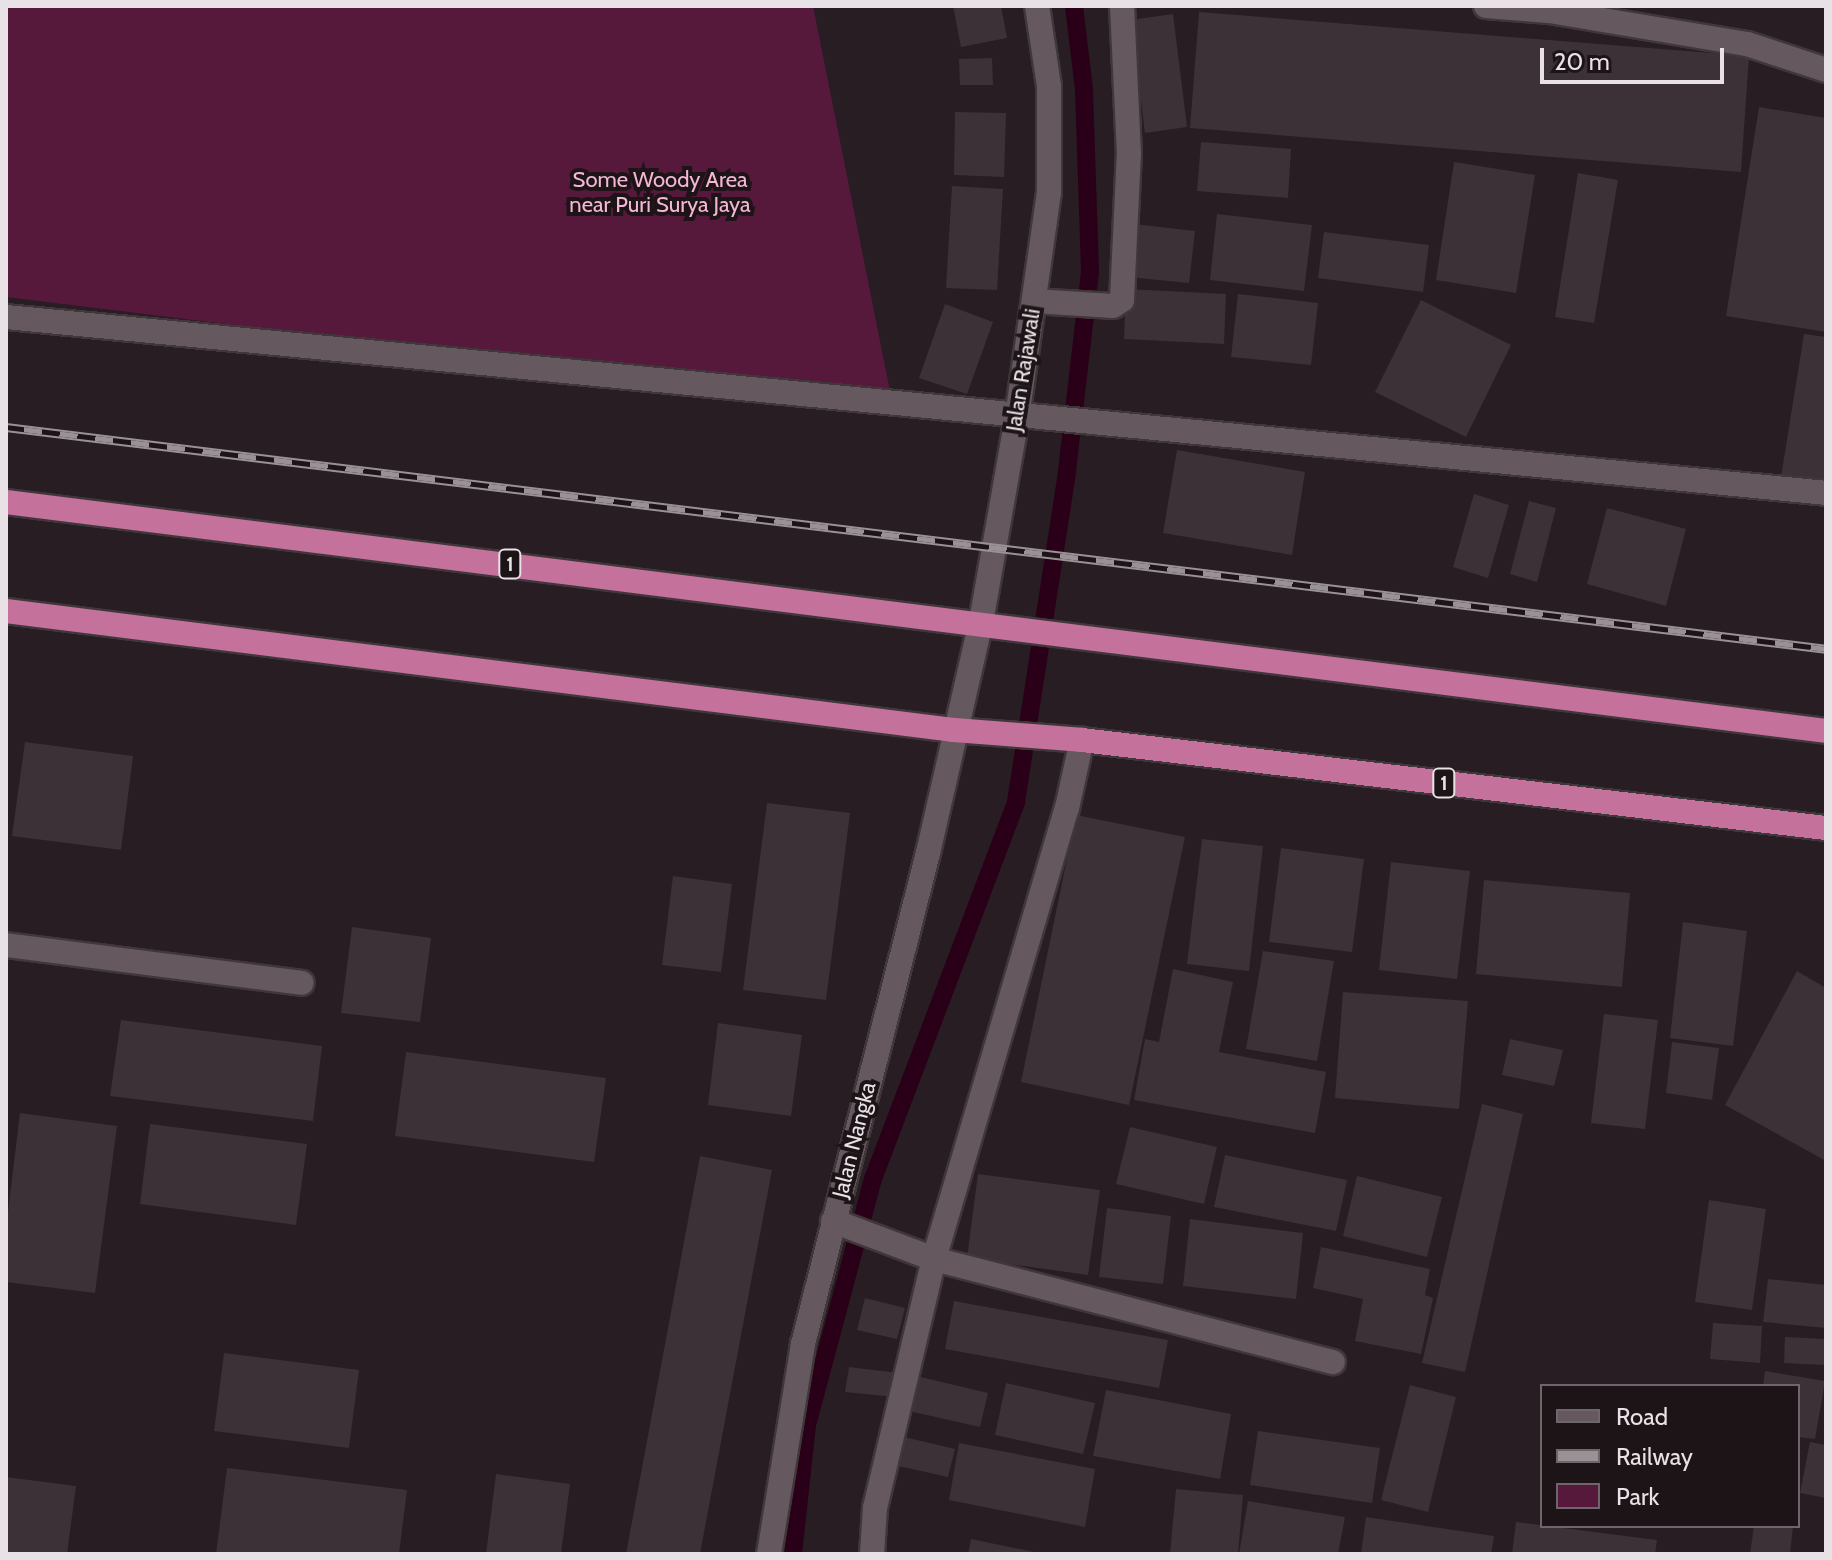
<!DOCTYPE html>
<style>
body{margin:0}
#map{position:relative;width:1832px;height:1560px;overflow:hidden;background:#271d22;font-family:Cabin,sans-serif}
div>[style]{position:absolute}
.green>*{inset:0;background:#56183b}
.stream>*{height:18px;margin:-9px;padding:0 9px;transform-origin:9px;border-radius:9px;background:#2a0018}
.building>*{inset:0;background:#3c3136}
.roads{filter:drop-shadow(2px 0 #40373b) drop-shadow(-2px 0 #40373b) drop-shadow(0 2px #40373b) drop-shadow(0 -2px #40373b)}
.service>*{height:24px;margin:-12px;padding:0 12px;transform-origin:12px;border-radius:12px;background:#65595f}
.minor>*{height:24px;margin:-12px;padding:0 12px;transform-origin:12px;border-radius:12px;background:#65595f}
.tertiary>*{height:24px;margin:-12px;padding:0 12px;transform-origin:12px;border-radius:12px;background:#65595f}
.trunk>*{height:24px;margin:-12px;padding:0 12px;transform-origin:12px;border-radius:12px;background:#c4729c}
.rail>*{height:9px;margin-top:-4.5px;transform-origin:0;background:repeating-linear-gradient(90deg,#1d1418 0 18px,#999195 0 36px);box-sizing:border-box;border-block:2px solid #999195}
span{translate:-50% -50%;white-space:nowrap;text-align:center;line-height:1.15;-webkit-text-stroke:8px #1d1418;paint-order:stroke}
.shield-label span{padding:2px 6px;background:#1d1418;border:2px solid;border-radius:6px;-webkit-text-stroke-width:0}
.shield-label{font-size:20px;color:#e8e1e5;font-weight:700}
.park-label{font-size:22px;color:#f4b6d3}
.street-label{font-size:22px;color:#e8e1e5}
.frame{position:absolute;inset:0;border:8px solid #e8e1e5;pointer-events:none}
.legend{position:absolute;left:1540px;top:1384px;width:260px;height:144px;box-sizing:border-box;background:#1d1418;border:2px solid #6e666a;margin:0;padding:10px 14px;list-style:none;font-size:24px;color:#e8e1e5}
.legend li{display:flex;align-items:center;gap:16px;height:40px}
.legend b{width:40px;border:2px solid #6e666a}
.scale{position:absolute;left:1540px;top:48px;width:184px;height:36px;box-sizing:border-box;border:4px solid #e8e1e5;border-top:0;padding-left:10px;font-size:24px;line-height:28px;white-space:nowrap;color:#e8e1e5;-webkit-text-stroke:6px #1d1418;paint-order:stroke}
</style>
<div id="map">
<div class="green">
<i style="clip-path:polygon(6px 6px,813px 6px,893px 406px,6px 297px)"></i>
</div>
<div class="stream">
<i style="left:793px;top:1554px;width:130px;rotate:-83.8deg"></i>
<i style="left:807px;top:1425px;width:255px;rotate:-75deg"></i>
<i style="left:873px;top:1179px;width:403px;rotate:-69.2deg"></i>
<i style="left:1016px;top:802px;width:335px;rotate:-81.2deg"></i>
<i style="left:1067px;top:471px;width:201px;rotate:-83.4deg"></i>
<i style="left:1090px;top:271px;width:182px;rotate:-91.9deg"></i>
<i style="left:1084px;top:89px;width:84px;rotate:-96.9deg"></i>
</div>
<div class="building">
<i style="clip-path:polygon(953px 6px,1001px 6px,1007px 38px,961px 47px)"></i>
<i style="clip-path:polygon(1199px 12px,1749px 56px,1741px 172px,1190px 128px)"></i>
<i style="clip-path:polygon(1173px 14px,1187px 127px,1145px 133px,1131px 20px)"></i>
<i style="clip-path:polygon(992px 58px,993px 85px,960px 85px,959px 59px)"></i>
<i style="clip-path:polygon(1759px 107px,1826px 118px,1826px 332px,1726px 316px)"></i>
<i style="clip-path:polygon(955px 112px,1006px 113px,1004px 177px,954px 175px)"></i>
<i style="clip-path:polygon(1201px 142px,1291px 149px,1288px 198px,1197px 191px)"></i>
<i style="clip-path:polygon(1454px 162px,1535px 175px,1516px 293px,1436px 280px)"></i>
<i style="clip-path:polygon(1578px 173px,1618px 180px,1594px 323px,1555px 317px)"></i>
<i style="clip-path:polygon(952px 186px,1003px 189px,997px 290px,946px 288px)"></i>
<i style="clip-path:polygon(1217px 214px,1312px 225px,1304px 291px,1210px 280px)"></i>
<i style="clip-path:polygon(1134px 224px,1195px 231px,1189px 283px,1128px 277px)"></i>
<i style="clip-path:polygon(1324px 232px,1429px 245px,1423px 292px,1318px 278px)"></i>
<i style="clip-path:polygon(1126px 289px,1226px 294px,1224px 344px,1124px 339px)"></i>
<i style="clip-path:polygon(1238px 294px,1318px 303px,1311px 365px,1231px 357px)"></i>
<i style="clip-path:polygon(1421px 300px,1511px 345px,1466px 437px,1375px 392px)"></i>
<i style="clip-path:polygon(945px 304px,993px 322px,967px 394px,919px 378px)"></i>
<i style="clip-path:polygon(1804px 334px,1826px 337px,1826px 485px,1781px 477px)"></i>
<i style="clip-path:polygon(1177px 450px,1305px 472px,1292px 555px,1163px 533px)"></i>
<i style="clip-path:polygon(1474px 494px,1509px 505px,1488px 578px,1453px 567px)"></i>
<i style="clip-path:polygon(1529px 501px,1556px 508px,1537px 582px,1510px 574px)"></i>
<i style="clip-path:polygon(1607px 508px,1686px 529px,1666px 606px,1587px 584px)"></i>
<i style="clip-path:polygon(25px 742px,133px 756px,121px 850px,12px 836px)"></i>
<i style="clip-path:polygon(767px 803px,850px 813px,826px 1000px,743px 990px)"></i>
<i style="clip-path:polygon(1076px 815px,1185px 837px,1129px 1105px,1021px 1082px)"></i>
<i style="clip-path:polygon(1202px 839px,1263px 846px,1249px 971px,1187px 964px)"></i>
<i style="clip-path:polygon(1281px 848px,1364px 859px,1352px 952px,1269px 942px)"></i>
<i style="clip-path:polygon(1391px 862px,1470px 871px,1457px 979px,1379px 970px)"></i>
<i style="clip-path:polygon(673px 876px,732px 884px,721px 972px,662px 965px)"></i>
<i style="clip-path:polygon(1484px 880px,1630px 893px,1622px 987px,1476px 974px)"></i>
<i style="clip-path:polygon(1683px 922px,1747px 931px,1733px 1046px,1670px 1038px)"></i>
<i style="clip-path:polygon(352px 927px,431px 938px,420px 1022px,341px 1013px)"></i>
<i style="clip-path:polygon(1263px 951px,1334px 961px,1317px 1061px,1246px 1049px)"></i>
<i style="clip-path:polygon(1173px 969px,1233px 982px,1219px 1052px,1326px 1072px,1315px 1133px,1134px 1100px,1145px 1039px,1159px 1042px)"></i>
<i style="clip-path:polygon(1797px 971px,1826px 988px,1826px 1161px,1725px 1105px)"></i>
<i style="clip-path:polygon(1343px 992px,1468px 1001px,1459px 1109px,1335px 1098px)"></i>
<i style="clip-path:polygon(1604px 1014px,1658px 1020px,1645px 1129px,1591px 1123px)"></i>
<i style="clip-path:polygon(121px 1020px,322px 1046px,313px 1121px,110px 1096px)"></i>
<i style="clip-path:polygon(718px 1023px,802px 1035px,791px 1116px,708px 1105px)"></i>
<i style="clip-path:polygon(1510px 1039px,1563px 1050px,1554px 1086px,1502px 1075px)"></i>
<i style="clip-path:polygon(1672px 1042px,1719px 1048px,1712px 1100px,1666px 1093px)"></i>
<i style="clip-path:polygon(406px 1052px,606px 1078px,594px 1162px,395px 1136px)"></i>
<i style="clip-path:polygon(1482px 1104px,1523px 1114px,1465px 1372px,1422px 1363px)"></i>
<i style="clip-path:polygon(20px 1113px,117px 1126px,95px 1293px,6px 1282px,6px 1228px)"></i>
<i style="clip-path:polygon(150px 1124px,307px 1144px,296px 1225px,140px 1204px)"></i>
<i style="clip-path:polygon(1130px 1127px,1217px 1147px,1204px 1204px,1116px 1184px)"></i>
<i style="clip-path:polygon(1225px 1155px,1347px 1180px,1336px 1231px,1214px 1207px)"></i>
<i style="clip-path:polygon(700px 1156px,772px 1170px,700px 1554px,626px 1554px)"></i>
<i style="clip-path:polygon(978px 1174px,1100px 1190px,1088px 1275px,967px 1258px)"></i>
<i style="clip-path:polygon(1357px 1176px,1442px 1197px,1427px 1257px,1343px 1236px)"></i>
<i style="clip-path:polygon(1709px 1200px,1766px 1209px,1752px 1310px,1695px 1302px)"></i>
<i style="clip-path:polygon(1107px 1208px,1171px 1216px,1163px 1284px,1099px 1277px)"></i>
<i style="clip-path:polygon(1190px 1219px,1303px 1233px,1296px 1299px,1183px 1286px)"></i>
<i style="clip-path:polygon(1321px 1247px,1430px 1269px,1425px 1295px,1433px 1298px,1421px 1354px,1355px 1341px,1363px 1299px,1313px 1288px)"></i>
<i style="clip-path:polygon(1768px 1279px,1826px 1285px,1826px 1328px,1763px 1322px)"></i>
<i style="clip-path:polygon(865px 1298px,905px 1308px,897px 1339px,857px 1330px)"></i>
<i style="clip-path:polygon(954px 1301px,1168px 1340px,1159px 1388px,945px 1349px)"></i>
<i style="clip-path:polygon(1713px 1323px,1762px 1326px,1760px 1363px,1710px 1359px)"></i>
<i style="clip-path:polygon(1785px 1337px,1826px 1339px,1826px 1365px,1784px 1363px)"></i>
<i style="clip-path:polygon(224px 1353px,359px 1370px,349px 1448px,214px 1431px)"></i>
<i style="clip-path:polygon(849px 1367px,898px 1373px,895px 1397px,845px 1392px)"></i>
<i style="clip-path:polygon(1765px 1371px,1825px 1381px,1815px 1439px,1798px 1437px,1798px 1386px,1763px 1386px)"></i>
<i style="clip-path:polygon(908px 1374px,988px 1393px,980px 1427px,900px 1409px)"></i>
<i style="clip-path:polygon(1006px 1383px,1095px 1403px,1083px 1454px,995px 1435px)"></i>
<i style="clip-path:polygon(1410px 1385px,1456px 1397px,1428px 1512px,1381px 1500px)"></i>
<i style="clip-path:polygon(1106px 1390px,1231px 1414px,1220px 1479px,1093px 1456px)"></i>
<i style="clip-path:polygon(1258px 1431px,1380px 1448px,1372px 1503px,1250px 1485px)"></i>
<i style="clip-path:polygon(900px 1436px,955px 1449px,948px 1477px,894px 1465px)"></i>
<i style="clip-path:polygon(1810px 1442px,1826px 1445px,1826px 1498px,1800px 1493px)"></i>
<i style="clip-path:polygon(959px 1443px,1095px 1469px,1085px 1527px,949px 1500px)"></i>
<i style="clip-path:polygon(227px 1468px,407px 1490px,399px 1554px,216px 1554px)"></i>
<i style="clip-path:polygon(496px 1474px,570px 1484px,561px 1554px,486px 1554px)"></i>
<i style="clip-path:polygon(6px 1477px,76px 1486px,67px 1554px,6px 1554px)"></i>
<i style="clip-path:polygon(1176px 1489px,1243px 1495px,1238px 1554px,1170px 1554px)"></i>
<i style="clip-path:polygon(1248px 1501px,1345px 1517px,1338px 1554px,1239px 1554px)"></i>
<i style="clip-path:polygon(1366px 1517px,1494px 1536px,1491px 1554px,1361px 1554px)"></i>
<i style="clip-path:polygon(1516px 1522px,1657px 1540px,1655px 1554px,1512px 1554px)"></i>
<i style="clip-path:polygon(1754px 1526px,1793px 1526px,1790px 1554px,1750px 1554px)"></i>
<i style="clip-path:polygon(971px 1539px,1039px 1553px,1039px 1554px,968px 1554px)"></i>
</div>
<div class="roads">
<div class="service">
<i style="left:1486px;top:6px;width:63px;rotate:4.5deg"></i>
<i style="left:1549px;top:11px;width:201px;rotate:9.5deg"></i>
<i style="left:1747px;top:44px;width:83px;rotate:18.2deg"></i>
<i style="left:6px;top:945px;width:298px;rotate:7.3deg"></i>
</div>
<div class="minor">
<i style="left:1034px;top:301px;width:79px;rotate:3.6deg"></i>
<i style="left:1113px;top:306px;width:11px;rotate:-34deg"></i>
<i style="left:1122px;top:300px;width:146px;rotate:-87.3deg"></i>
<i style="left:1129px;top:154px;width:148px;rotate:-92.7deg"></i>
<i style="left:6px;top:317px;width:1828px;rotate:5.52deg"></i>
<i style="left:833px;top:1221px;width:108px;rotate:20.6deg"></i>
<i style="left:934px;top:1259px;width:412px;rotate:14.5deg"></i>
<i style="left:872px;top:1554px;width:46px;rotate:-86.3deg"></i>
<i style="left:875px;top:1508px;width:256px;rotate:-76.7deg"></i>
<i style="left:934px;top:1259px;width:470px;rotate:-73.6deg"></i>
<i style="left:1067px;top:808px;width:70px;rotate:-77.6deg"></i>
</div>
<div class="tertiary">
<i style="left:769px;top:1554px;width:213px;rotate:-80.8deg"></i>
<i style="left:803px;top:1344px;width:507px;rotate:-75.72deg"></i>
<i style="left:928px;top:853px;width:237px;rotate:-77.1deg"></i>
<i style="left:981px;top:622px;width:208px;rotate:-80deg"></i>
<i style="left:1017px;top:417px;width:226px;rotate:-81.9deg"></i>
<i style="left:1049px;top:193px;width:107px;rotate:-90deg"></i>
<i style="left:1049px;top:86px;width:81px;rotate:-98.5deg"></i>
</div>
<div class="trunk">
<i style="left:6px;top:502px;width:1834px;rotate:7.17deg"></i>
<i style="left:6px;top:611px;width:954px;rotate:7.16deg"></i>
<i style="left:953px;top:730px;width:129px;rotate:4.4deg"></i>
<i style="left:1082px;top:740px;width:749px;rotate:6.75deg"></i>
</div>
</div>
<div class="rail">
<i style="left:6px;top:427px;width:1833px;rotate:6.95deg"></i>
</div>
<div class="shield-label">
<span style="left:510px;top:564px">1</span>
<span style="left:1444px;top:783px">1</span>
</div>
<div class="park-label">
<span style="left:660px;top:192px">Some Woody Area<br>near Puri Surya Jaya</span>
</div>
<div class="street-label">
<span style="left:1023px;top:370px;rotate:-81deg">Jalan Rajawali</span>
<span style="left:854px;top:1140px;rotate:-76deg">Jalan Nangka</span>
</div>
<div class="frame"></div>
<ul class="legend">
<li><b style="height:10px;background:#65595f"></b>Road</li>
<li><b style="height:10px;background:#999195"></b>Railway</li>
<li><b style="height:22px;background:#56183b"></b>Park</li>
</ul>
<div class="scale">20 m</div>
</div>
